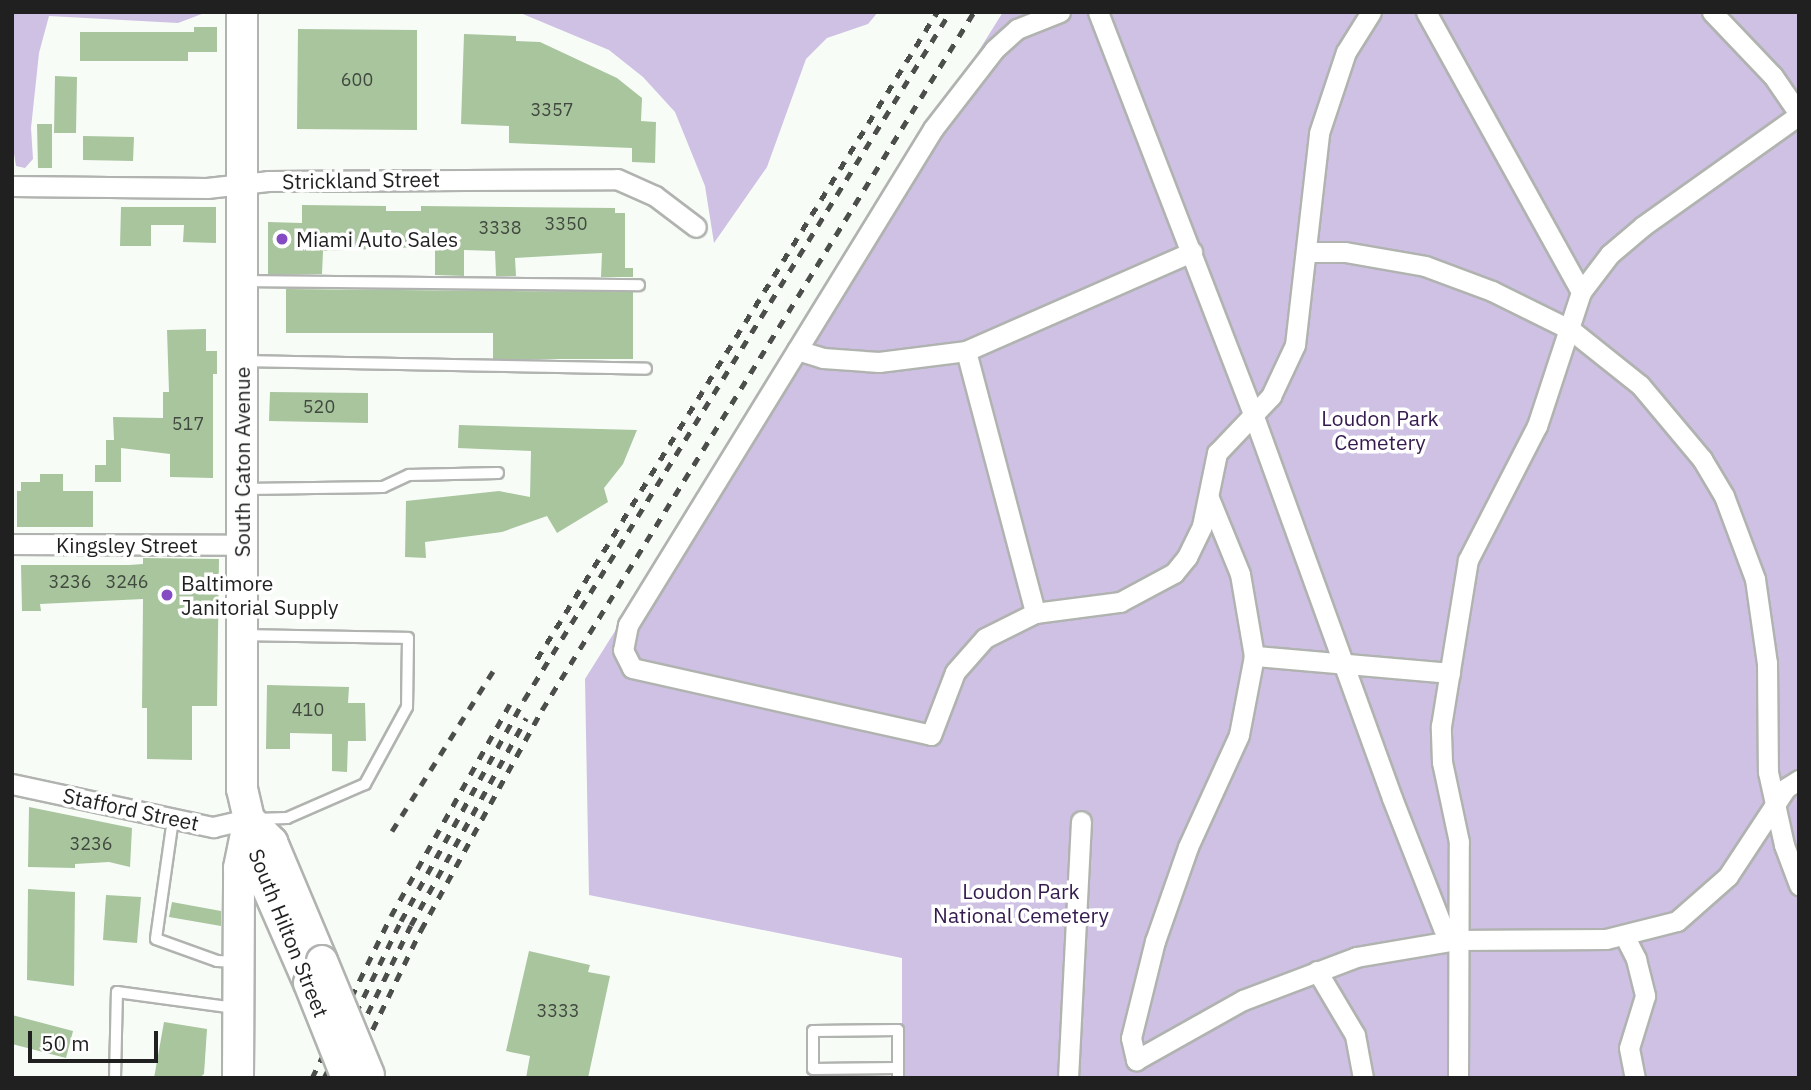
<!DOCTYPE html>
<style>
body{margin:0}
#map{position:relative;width:1811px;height:1090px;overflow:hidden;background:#f8fcf7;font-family:"IBM Plex Sans",sans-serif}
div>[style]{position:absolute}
.green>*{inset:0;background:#cec1e3}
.building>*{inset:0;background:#a8c59e}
.roads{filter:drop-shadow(2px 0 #b0b3af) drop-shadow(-2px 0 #b0b3af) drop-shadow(0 2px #b0b3af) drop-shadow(0 -2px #b0b3af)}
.lane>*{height:10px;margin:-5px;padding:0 5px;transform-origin:5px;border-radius:5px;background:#fff}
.street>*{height:19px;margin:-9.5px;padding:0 9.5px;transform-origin:9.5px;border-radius:9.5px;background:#fff}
.primary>*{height:30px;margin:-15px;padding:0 15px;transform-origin:15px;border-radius:15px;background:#fff}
.rail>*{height:5px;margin-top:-2.5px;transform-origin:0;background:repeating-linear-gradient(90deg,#4c4e4c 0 9px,transparent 0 18px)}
.bridges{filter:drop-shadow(2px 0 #b0b3af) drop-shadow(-2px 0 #b0b3af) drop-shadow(0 2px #b0b3af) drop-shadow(0 -2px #b0b3af)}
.primary-bridge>*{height:30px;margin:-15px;padding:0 15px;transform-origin:15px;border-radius:15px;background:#fff}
.dots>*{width:19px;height:19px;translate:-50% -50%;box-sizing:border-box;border:4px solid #fff;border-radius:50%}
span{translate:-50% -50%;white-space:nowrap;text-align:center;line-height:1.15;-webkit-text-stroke:7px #fff;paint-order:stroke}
.number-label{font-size:18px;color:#41493f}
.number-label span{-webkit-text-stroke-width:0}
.street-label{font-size:21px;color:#1f201f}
.poi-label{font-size:21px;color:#1f201f}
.left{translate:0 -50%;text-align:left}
.park-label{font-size:21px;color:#341b4f}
.frame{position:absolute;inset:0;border:14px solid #1f201f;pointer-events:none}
.scale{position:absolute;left:28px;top:1031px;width:130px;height:32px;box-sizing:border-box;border:4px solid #1f201f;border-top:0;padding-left:9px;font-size:21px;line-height:24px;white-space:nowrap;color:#1f201f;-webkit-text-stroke:5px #fff;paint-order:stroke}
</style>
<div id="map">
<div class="green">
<i style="clip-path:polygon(12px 12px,207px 12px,178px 23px,49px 16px,39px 53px,31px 128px,33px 159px,25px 168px,16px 166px,12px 141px)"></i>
<i style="clip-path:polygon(518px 12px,878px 12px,868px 24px,827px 38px,806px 59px,767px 167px,714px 243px,705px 186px,675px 112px,643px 77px,609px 50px)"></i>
<i style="clip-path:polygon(1003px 12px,1799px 12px,1799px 1078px,902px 1078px,902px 958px,589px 895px,585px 679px)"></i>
</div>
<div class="building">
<i style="clip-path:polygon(194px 27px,217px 27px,217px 52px,188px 52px,188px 61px,80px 61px,80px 32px,194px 32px)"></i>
<i style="clip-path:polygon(298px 29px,417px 30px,417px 130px,297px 129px)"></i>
<i style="clip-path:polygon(464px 34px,516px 36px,516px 41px,540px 42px,617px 78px,642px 98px,641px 121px,656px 122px,655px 163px,632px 162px,632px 148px,509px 143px,509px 126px,461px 124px)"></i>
<i style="clip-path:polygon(55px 76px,77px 77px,76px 133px,54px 133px)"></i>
<i style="clip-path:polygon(37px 124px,52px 124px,52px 168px,38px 168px)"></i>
<i style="clip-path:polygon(83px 136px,134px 137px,133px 161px,83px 160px)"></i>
<i style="clip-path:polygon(302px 205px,386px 206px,386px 211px,421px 211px,421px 206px,615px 208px,615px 213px,625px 213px,625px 268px,633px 268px,633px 277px,601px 277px,602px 253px,515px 258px,516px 276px,496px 276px,495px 251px,464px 250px,464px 276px,435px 275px,435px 250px,421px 247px,323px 251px,322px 274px,268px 274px,268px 222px,302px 223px)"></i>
<i style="clip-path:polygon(121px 207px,216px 207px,216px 243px,183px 242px,184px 225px,151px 225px,151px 246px,120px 246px)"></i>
<i style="clip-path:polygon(286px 289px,633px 292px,633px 359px,493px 359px,493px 333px,286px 333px)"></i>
<i style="clip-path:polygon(206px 329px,206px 351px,217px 351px,217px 374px,213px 374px,213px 478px,170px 477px,170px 454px,121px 448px,121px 482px,95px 482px,95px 465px,106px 465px,106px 440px,114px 440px,113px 417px,163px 418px,163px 392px,169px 392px,167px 330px)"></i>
<i style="clip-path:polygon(270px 392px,368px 393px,368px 423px,269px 421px)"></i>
<i style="clip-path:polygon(459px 425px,637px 430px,623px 464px,604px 488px,608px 502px,557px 533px,547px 516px,502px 532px,425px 542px,426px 558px,405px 557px,406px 501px,499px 491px,530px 497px,531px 451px,458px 448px)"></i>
<i style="clip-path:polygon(40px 474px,63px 474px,63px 491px,93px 491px,93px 527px,17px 527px,17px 491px,21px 491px,21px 482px,40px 482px)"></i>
<i style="clip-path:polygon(143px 558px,219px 559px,217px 706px,192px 706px,192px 760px,147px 759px,147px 708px,142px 708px,143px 599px,40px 604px,41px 611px,22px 611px,21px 565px,129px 565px,143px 564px)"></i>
<i style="clip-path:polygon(267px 685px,349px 687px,348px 703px,365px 703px,366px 741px,348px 741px,347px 772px,332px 771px,332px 734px,290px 733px,290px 749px,266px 749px)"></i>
<i style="clip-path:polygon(29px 807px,132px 828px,130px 867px,109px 862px,75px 864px,75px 868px,28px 867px)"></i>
<i style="clip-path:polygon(28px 889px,75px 892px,74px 986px,27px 980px)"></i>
<i style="clip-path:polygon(106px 895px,141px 897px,137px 943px,103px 940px)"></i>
<i style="clip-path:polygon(172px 902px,221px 911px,221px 926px,169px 917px)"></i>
<i style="clip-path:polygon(529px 951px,590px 965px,588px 972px,610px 976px,588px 1078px,526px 1078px,530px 1056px,506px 1051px)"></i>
<i style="clip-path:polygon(12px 1015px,73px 1031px,66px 1058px,12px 1044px)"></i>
<i style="clip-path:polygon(164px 1022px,207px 1029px,204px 1074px,199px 1078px,154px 1078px)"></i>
</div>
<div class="roads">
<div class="lane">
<i style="left:246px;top:281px;width:393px;rotate:0.6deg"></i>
<i style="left:246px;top:361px;width:400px;rotate:1.1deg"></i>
<i style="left:246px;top:489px;width:137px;rotate:-0.8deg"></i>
<i style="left:383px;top:487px;width:29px;rotate:-25deg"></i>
<i style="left:409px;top:475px;width:89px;rotate:-1.3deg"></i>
<i style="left:244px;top:635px;width:164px;rotate:1deg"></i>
<i style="left:408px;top:638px;width:69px;rotate:90.8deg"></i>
<i style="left:407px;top:707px;width:88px;rotate:118.6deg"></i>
<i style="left:365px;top:784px;width:85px;rotate:156.4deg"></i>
<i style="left:287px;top:818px;width:31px;rotate:178deg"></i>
<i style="left:173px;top:819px;width:121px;rotate:98.1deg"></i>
<i style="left:156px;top:939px;width:65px;rotate:19.8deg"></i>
<i style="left:217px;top:961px;width:20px;rotate:3deg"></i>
<i style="left:898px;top:1068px;width:85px;rotate:179.3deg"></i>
<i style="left:813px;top:1069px;width:38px;rotate:-90deg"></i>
<i style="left:813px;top:1031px;width:85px;rotate:-0.7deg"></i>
<i style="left:898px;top:1030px;width:48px;rotate:90deg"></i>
<i style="left:115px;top:1078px;width:86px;rotate:-88.7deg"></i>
<i style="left:117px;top:992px;width:119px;rotate:7.7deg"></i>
</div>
<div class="street">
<i style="left:1060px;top:12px;width:46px;rotate:158.4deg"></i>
<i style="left:1017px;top:29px;width:31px;rotate:138deg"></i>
<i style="left:994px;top:50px;width:100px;rotate:127.7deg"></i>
<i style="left:933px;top:129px;width:582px;rotate:121.59deg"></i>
<i style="left:628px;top:625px;width:25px;rotate:101deg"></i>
<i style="left:623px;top:650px;width:20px;rotate:63deg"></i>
<i style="left:632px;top:668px;width:306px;rotate:12.6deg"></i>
<i style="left:931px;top:735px;width:67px;rotate:-69.1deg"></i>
<i style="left:955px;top:672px;width:45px;rotate:-48.6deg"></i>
<i style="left:985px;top:638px;width:56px;rotate:-26.6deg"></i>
<i style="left:1035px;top:613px;width:86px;rotate:-7.4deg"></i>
<i style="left:1120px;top:602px;width:61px;rotate:-28.2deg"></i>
<i style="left:1174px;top:573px;width:21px;rotate:-51deg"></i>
<i style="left:1187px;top:557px;width:34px;rotate:-64deg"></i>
<i style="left:1202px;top:526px;width:75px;rotate:-78.4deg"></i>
<i style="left:1217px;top:453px;width:79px;rotate:-46.5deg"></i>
<i style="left:1271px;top:396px;width:56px;rotate:-64.8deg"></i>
<i style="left:1295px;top:345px;width:213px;rotate:-83.5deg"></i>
<i style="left:1319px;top:133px;width:85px;rotate:-71.6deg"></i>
<i style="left:1346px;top:52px;width:47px;rotate:-58deg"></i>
<i style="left:1098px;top:12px;width:431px;rotate:68.9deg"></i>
<i style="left:1253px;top:414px;width:408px;rotate:70.1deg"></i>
<i style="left:1392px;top:798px;width:140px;rotate:68.6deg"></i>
<i style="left:1443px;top:928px;width:18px;rotate:43deg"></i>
<i style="left:1426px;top:12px;width:320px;rotate:61deg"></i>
<i style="left:1712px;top:12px;width:88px;rotate:46.4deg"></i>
<i style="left:1773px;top:76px;width:46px;rotate:55.6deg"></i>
<i style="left:12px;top:186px;width:195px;rotate:0.6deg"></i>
<i style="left:207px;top:188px;width:61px;rotate:-6.5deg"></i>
<i style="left:268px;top:181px;width:349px;rotate:-0.3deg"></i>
<i style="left:617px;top:179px;width:42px;rotate:24.1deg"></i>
<i style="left:655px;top:196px;width:51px;rotate:37.1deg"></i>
<i style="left:1309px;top:252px;width:36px"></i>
<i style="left:1345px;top:252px;width:81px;rotate:9.9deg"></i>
<i style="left:1425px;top:266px;width:72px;rotate:20.5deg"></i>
<i style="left:1492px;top:291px;width:88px;rotate:26.3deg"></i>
<i style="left:1571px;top:330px;width:88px;rotate:38.6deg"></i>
<i style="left:1640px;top:385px;width:97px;rotate:50deg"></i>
<i style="left:1702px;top:459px;width:43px;rotate:59.3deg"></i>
<i style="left:1724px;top:496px;width:89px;rotate:69.5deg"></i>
<i style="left:1755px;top:579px;width:85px;rotate:81.9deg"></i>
<i style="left:1767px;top:663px;width:109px;rotate:89.5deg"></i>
<i style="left:1768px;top:772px;width:75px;rotate:77.6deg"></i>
<i style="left:1784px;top:845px;width:43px;rotate:69.4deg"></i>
<i style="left:797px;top:350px;width:27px;rotate:17deg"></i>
<i style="left:823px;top:358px;width:56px;rotate:4.1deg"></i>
<i style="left:879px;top:362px;width:88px;rotate:-7.2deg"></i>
<i style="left:966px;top:351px;width:247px;rotate:-23.7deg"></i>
<i style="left:966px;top:351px;width:271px;rotate:75.2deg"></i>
<i style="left:1209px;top:498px;width:82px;rotate:67.8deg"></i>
<i style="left:1240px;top:574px;width:83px;rotate:80.3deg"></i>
<i style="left:12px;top:544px;width:230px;rotate:0.2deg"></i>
<i style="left:1450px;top:673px;width:197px;rotate:-175deg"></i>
<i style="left:1254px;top:656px;width:80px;rotate:100.8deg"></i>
<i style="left:1239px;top:735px;width:123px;rotate:114.5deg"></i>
<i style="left:1188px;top:847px;width:100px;rotate:109.3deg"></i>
<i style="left:1155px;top:941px;width:100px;rotate:103.9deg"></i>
<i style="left:1131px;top:1038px;width:23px;rotate:77deg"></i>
<i style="left:1136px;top:1060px;width:123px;rotate:-29.3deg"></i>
<i style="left:1243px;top:1000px;width:121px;rotate:-20.8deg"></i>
<i style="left:1356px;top:957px;width:101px;rotate:-9.6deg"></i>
<i style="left:1456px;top:940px;width:150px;rotate:-0.4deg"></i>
<i style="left:1606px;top:939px;width:73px;rotate:-14.2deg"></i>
<i style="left:1677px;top:921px;width:68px;rotate:-41.4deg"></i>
<i style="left:1728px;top:876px;width:105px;rotate:-56.6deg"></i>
<i style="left:1786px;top:788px;width:15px;rotate:-32deg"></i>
<i style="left:12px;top:784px;width:206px;rotate:12.1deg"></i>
<i style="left:213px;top:827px;width:37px;rotate:-13deg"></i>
<i style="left:1625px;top:937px;width:25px;rotate:63deg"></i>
<i style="left:1636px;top:959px;width:38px;rotate:76deg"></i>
<i style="left:1645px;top:996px;width:54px;rotate:107.1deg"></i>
<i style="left:1629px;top:1048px;width:31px;rotate:79deg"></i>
<i style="left:1317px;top:971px;width:74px;rotate:59.3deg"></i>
<i style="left:1355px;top:1035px;width:44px;rotate:79.5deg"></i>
<i style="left:1068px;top:1078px;width:257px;rotate:-87.1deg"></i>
<i style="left:1458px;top:1078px;width:236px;rotate:-89.8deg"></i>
<i style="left:1459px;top:842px;width:82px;rotate:-102deg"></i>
<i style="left:1442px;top:762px;width:36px;rotate:-92deg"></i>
<i style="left:1441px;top:726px;width:168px;rotate:-80.8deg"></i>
<i style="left:1468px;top:560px;width:151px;rotate:-62.8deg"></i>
<i style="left:1537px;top:426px;width:141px;rotate:-71.8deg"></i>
<i style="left:1581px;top:292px;width:48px;rotate:-52.7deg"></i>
<i style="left:1610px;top:254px;width:43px;rotate:-40.3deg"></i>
<i style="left:1643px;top:226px;width:191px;rotate:-35.4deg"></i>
</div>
<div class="primary">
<i style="left:249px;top:819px;width:33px;rotate:45deg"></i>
<i style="left:272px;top:842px;width:129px;rotate:67.2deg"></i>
<i style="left:251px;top:834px;width:21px;rotate:85deg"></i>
<i style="left:253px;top:855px;width:140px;rotate:66.4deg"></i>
<i style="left:238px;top:1078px;width:210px;rotate:-89.7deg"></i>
<i style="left:239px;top:868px;width:50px;rotate:-78.5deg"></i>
<i style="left:249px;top:819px;width:31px;rotate:-103deg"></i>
<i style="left:242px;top:789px;width:777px;rotate:-90deg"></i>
</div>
</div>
<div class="rail">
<i style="left:537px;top:659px;width:761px;rotate:-58.27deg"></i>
<i style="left:392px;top:831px;width:193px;rotate:-57.7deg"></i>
<i style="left:312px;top:1078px;width:180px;rotate:-64deg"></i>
<i style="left:391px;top:916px;width:243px;rotate:-60.7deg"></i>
<i style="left:324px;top:1078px;width:175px;rotate:-63.9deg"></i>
<i style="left:401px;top:921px;width:253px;rotate:-60.9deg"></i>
<i style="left:524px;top:700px;width:809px;rotate:-58.23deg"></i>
<i style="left:336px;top:1078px;width:170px;rotate:-63.9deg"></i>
<i style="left:411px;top:925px;width:237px;rotate:-60.9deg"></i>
<i style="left:349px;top:1078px;width:165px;rotate:-64.1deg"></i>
<i style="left:421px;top:930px;width:251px;rotate:-61.2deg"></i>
<i style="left:542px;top:710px;width:821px;rotate:-58.25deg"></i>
</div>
<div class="bridges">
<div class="primary-bridge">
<i style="left:322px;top:961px;width:123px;rotate:67.6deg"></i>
<i style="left:309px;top:983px;width:102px;rotate:68.2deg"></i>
</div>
</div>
<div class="dots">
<i style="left:282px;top:239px;background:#854bc2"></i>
<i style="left:167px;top:595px;background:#854bc2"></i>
</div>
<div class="number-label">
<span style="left:357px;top:80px">600</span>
<span style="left:552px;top:110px">3357</span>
<span style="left:566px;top:224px">3350</span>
<span style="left:500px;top:228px">3338</span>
<span style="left:319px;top:407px">520</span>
<span style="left:188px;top:424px">517</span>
<span style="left:70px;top:582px">3236</span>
<span style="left:127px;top:582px">3246</span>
<span style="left:308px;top:710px">410</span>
<span style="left:91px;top:844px">3236</span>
<span style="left:558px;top:1011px">3333</span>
</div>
<div class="street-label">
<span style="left:361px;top:180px;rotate:-1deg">Strickland Street</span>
<span style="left:242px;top:462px;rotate:-90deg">South Caton Avenue</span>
<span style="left:127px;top:545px">Kingsley Street</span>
<span style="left:131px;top:809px;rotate:12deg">Stafford Street</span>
<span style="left:289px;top:933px;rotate:68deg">South Hilton Street</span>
</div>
<div class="poi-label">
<span class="left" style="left:296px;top:239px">Miami Auto Sales</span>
<span class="left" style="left:181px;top:595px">Baltimore<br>Janitorial Supply</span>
</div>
<div class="park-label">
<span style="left:1380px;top:430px">Loudon Park<br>Cemetery</span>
<span style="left:1021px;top:903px">Loudon Park<br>National Cemetery</span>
</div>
<div class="frame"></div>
<div class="scale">50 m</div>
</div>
